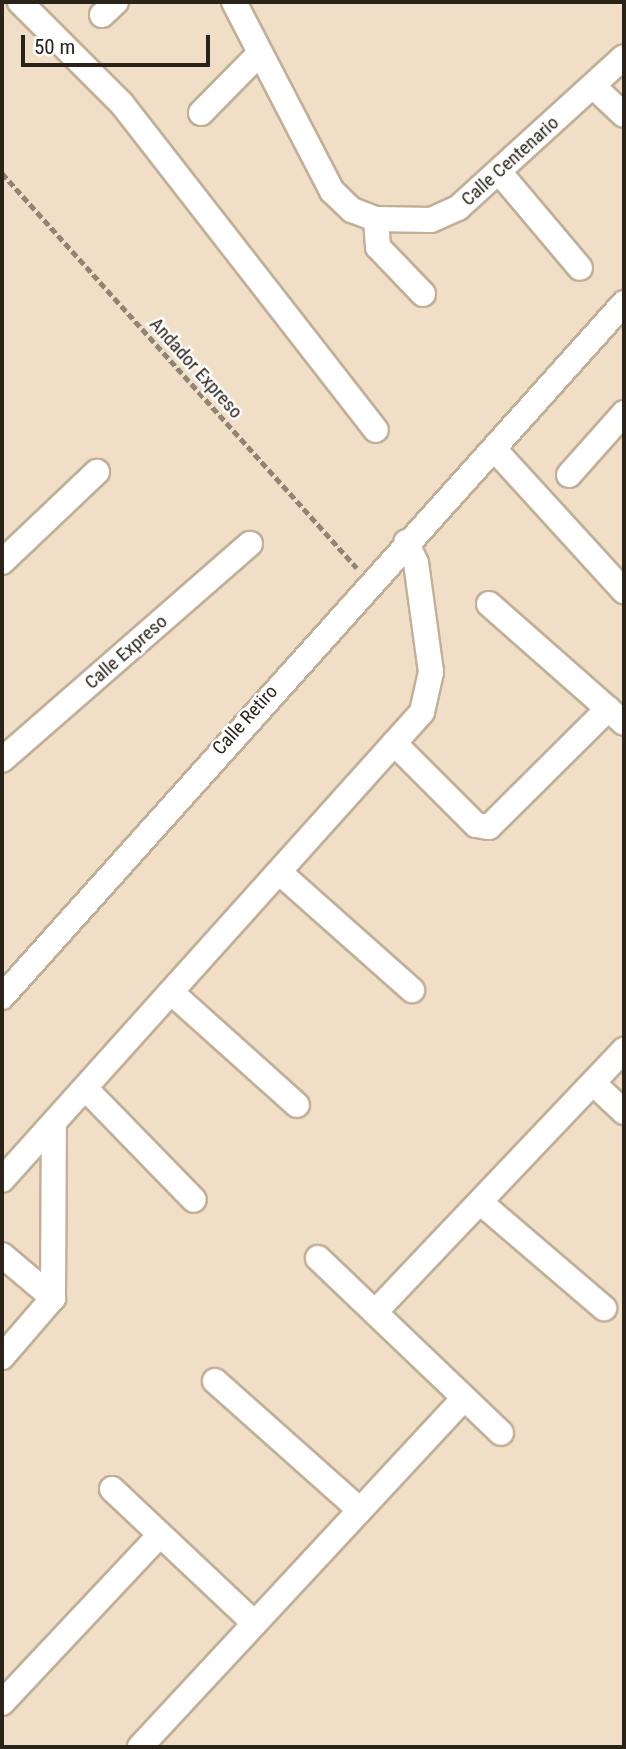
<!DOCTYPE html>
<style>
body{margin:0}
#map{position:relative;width:626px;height:1749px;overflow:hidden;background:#f1dec6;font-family:"Roboto Condensed",sans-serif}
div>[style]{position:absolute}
.path>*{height:4.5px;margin-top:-2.25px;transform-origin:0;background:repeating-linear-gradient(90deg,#928474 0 7px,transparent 0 10.5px)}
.roads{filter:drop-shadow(2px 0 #c1af98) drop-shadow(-2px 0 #c1af98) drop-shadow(0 2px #c1af98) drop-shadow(0 -2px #c1af98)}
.street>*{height:24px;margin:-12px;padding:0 12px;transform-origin:12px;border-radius:12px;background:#fff}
span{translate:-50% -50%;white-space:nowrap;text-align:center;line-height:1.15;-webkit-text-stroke:5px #fff;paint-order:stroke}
.street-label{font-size:19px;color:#2a231a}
.frame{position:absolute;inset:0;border:4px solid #2a231a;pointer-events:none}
.scale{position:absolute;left:21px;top:35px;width:189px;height:32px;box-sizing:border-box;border:4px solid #2a231a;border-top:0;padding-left:9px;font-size:21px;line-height:24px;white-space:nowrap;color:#2a231a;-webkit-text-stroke:5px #fff;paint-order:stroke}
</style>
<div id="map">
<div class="path">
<i style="left:2px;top:173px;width:531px;rotate:48.05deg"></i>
</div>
<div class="roads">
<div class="street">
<i style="left:20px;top:2px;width:144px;rotate:45deg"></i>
<i style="left:122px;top:104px;width:413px;rotate:52.1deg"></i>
<i style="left:234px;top:2px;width:213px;rotate:62.6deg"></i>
<i style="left:332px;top:191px;width:28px;rotate:44deg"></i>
<i style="left:352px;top:210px;width:26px;rotate:21deg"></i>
<i style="left:376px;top:219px;width:28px;rotate:86deg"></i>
<i style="left:378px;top:247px;width:65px;rotate:46.2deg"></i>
<i style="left:102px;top:15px;width:19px;rotate:-43deg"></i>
<i style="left:593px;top:86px;width:42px;rotate:43.1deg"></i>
<i style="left:201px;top:113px;width:84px;rotate:-45.5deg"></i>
<i style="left:500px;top:173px;width:124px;rotate:49.9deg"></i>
<i style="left:376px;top:219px;width:55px;rotate:1deg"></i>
<i style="left:431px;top:220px;width:30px;rotate:-24deg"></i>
<i style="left:458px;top:208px;width:224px;rotate:-42.3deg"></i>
<i style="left:496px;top:451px;width:190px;rotate:47.6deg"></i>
<i style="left:569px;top:475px;width:83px;rotate:-48.4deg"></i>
<i style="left:2px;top:562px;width:131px;rotate:-43.5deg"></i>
<i style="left:489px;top:604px;width:180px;rotate:41.4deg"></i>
<i style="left:394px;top:743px;width:116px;rotate:45deg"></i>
<i style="left:476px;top:825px;width:13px;rotate:9deg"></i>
<i style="left:489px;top:827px;width:168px;rotate:-44.8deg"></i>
<i style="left:2px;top:760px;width:329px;rotate:-41.1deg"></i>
<i style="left:279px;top:872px;width:178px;rotate:41.6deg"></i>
<i style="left:171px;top:992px;width:169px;rotate:41.9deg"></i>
<i style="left:2px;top:997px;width:932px;rotate:-48.13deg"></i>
<i style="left:594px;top:1084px;width:41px;rotate:43deg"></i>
<i style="left:87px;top:1090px;width:153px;rotate:45.8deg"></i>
<i style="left:2px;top:1180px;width:629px;rotate:-48.09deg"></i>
<i style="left:422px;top:712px;width:41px;rotate:-77.3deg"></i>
<i style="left:431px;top:672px;width:110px;rotate:-97.8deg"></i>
<i style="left:416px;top:563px;width:23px;rotate:-115deg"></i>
<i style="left:481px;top:1203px;width:162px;rotate:40.5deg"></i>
<i style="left:2px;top:1255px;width:67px;rotate:40.1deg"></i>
<i style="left:53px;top:1298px;width:78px;rotate:130.8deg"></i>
<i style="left:318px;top:1258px;width:253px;rotate:43.7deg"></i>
<i style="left:53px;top:1298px;width:174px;rotate:-89.7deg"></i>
<i style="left:377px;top:1310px;width:359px;rotate:-46.5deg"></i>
<i style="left:215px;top:1381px;width:194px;rotate:41.7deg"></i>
<i style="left:112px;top:1489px;width:195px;rotate:43.3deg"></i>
<i style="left:2px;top:1703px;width:231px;rotate:-46.8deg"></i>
<i style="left:140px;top:1747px;width:475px;rotate:-47.1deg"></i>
</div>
</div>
<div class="street-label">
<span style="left:510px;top:161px;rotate:-42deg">Calle Centenario</span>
<span style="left:196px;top:368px;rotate:48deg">Andador Expreso</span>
<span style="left:126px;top:652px;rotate:-41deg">Calle Expreso</span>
<span style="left:245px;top:720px;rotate:-48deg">Calle Retiro</span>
</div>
<div class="frame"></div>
<div class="scale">50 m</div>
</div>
